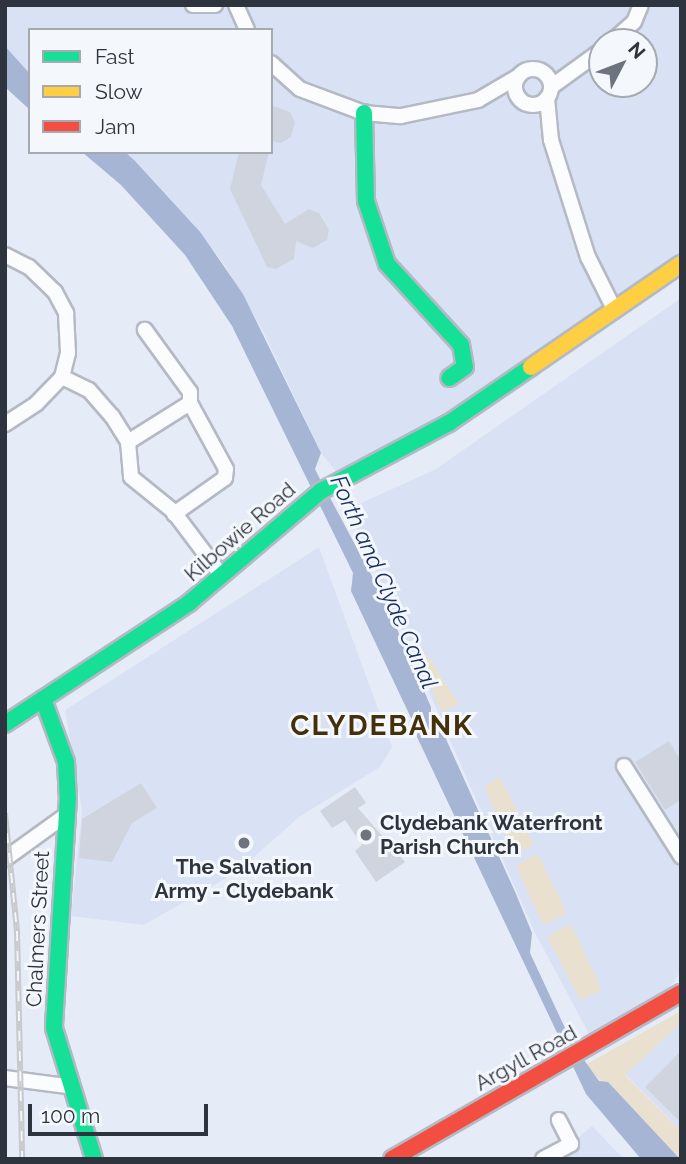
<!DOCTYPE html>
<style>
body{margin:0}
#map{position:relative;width:686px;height:1164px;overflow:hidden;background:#e6ecf7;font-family:Raleway,sans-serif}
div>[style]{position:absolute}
.built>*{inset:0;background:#d9e2f5}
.green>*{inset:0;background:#eae0d0}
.water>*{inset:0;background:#a5b5d3}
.building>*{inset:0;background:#cfd4de}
.roads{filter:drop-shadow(2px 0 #b4b9c3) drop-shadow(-2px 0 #b4b9c3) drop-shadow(0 2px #b4b9c3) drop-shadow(0 -2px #b4b9c3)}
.street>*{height:14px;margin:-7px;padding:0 7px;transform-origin:7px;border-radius:7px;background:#fbfcfe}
.street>.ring{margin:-7px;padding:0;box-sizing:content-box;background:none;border:14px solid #fbfcfe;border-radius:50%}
.fast>*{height:16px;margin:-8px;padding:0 8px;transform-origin:8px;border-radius:8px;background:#16e098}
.slow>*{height:16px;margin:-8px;padding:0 8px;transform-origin:8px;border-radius:8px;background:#ffcf43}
.jam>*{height:16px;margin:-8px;padding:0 8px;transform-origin:8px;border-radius:8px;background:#f24e42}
.rail>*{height:6px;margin-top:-3px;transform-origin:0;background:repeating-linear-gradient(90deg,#f4f7fc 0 10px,#c7c9cc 0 20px);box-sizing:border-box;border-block:2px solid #c7c9cc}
.dots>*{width:19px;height:19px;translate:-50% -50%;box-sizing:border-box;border:4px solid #f4f7fc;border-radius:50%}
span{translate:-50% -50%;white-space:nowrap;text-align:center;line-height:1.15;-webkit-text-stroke:6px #f4f7fc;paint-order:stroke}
.street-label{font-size:21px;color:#2e343d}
.poi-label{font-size:21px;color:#2e343d;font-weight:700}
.left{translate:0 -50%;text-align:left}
.water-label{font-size:23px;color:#162f5f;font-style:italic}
.district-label{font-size:28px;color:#443009;font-weight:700;letter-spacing:2px}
.frame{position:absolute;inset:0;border:7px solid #2e343d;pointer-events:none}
.legend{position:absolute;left:28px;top:28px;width:245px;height:126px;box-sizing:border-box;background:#f4f7fc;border:2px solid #a5a9b0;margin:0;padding:9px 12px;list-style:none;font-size:21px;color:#2e343d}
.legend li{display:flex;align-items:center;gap:14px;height:35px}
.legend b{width:35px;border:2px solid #a5a9b0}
.north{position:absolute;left:588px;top:28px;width:70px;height:70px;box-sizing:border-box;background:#f4f7fc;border:2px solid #a5a9b0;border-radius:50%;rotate:48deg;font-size:19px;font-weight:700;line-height:28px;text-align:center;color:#2e343d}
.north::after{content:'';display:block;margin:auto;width:24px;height:32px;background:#6e747e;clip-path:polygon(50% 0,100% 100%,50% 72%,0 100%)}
.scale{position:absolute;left:28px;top:1104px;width:180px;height:32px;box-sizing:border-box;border:4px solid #2e343d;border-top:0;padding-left:9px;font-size:21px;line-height:24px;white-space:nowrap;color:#2e343d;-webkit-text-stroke:5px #f4f7fc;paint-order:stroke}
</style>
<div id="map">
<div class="built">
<i style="clip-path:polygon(evenodd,5px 5px,681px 5px,681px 263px,341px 478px,321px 453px,263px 331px,226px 267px,201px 233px,125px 152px,271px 152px,271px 30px,30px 30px,30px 74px,5px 46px,5px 5px,602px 42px,644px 42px,644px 84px,602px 84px,602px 42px)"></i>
<i style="clip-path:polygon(681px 298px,681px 971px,668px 990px,589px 1034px,535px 933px,348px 509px,436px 469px)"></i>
<i style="clip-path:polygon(319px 547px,392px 747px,380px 767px,299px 817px,237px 872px,144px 925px,71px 916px,82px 811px,65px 710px)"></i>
<i style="clip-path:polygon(681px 1021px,681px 1131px,625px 1074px)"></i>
<i style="clip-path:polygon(592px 1126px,624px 1159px,543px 1159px,571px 1144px)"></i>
</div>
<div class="green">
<i style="clip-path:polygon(425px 651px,459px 704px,442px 712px,434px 695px)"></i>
<i style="clip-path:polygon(500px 777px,534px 845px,514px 854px,484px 787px)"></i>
<i style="clip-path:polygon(538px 854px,567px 913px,543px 925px,516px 865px)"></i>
<i style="clip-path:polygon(571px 924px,602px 990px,580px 1000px,547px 936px)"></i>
<i style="clip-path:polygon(681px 1011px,681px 1023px,625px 1075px,681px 1131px,681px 1159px,585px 1065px)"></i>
</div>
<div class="water">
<i style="clip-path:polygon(5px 46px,30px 74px,30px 110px,5px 87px)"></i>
<i style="clip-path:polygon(82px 152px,125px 152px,135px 161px,201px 233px,243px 294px,321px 453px,315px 469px,320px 479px,383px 597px,431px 707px,431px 723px,441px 728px,516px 894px,532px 933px,530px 953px,572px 1043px,599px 1081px,608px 1082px,680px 1159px,641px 1159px,586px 1094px,417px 737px,418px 721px,411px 718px,351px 591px,353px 573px,232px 326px,185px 255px,121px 185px)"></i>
</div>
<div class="building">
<i style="clip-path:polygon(271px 105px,290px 112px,295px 122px,291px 137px,281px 143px,271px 141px)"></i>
<i style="clip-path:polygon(239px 152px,269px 152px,261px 185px,285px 224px,309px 209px,319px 213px,329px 230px,327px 240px,313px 248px,296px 241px,294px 259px,276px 269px,267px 267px,230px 189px)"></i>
<i style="clip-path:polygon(669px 741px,681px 761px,681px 800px,665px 810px,635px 762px)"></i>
<i style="clip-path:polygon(141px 783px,157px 808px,132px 823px,112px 862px,79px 858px,82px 819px)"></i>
<i style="clip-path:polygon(355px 787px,366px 803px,358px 808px,405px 862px,376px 882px,355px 851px,362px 845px,345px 820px,332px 828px,320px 811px)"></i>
<i style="clip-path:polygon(681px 1051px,681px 1123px,645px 1087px)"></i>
</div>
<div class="roads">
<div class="street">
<i style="left:193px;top:5px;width:22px"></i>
<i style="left:236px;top:5px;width:27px;rotate:66deg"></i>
<i style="left:611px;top:42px;width:30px;rotate:-41deg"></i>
<i style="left:634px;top:22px;width:18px;rotate:-68deg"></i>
<i style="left:271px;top:63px;width:39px;rotate:42deg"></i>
<i style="left:300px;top:89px;width:68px;rotate:20.6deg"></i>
<i style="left:364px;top:113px;width:37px;rotate:5deg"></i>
<i style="left:401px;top:116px;width:79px;rotate:-11.7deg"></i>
<i style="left:478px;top:100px;width:45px;rotate:-30.5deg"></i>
<i class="ring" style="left:515px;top:69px;width:22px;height:22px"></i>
<i style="left:551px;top:87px;width:63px;rotate:-36deg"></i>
<i style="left:547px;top:98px;width:42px;rotate:84.6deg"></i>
<i style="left:551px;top:140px;width:123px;rotate:72.5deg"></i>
<i style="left:588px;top:257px;width:58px;rotate:63.4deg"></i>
<i style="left:5px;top:255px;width:27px;rotate:27deg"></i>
<i style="left:29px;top:267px;width:36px;rotate:44deg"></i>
<i style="left:55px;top:292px;width:24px;rotate:62deg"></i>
<i style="left:66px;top:313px;width:40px;rotate:87.1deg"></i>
<i style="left:68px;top:353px;width:25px;rotate:104deg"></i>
<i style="left:62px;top:377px;width:37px;rotate:134deg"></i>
<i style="left:36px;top:404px;width:37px;rotate:147deg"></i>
<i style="left:62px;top:377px;width:30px;rotate:26deg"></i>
<i style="left:89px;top:390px;width:35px;rotate:49deg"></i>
<i style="left:112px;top:416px;width:31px;rotate:58deg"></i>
<i style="left:128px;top:442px;width:35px;rotate:85deg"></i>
<i style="left:131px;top:477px;width:54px;rotate:39deg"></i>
<i style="left:173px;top:511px;width:81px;rotate:53deg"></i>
<i style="left:128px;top:442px;width:73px;rotate:-32.2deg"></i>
<i style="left:190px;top:403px;width:11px;rotate:-90deg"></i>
<i style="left:190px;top:392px;width:77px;rotate:-126deg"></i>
<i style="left:174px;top:514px;width:62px;rotate:-35.2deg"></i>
<i style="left:225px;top:478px;width:9px;rotate:-84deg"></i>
<i style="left:226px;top:469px;width:75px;rotate:-118.6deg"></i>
<i style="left:624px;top:766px;width:107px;rotate:57.7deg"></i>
<i style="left:5px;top:859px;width:75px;rotate:-35.8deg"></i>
<i style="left:5px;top:1078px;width:63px;rotate:7.4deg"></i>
<i style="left:543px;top:1159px;width:32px;rotate:-28deg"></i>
<i style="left:571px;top:1144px;width:27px;rotate:-117deg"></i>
</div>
<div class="fast">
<i style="left:364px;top:113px;width:88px;rotate:88.7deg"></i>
<i style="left:366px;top:201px;width:66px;rotate:71.6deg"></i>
<i style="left:387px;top:264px;width:110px;rotate:47.6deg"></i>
<i style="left:461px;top:345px;width:22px;rotate:80deg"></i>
<i style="left:465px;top:367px;width:19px;rotate:145deg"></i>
<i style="left:43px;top:699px;width:67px;rotate:69.9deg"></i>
<i style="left:66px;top:762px;width:35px;rotate:87deg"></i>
<i style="left:68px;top:797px;width:231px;rotate:93.5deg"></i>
<i style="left:54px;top:1028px;width:137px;rotate:73deg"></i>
<i style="left:5px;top:724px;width:220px;rotate:-33.3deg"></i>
<i style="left:189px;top:603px;width:173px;rotate:-40.3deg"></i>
<i style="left:321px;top:491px;width:145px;rotate:-28deg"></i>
<i style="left:449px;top:423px;width:99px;rotate:-34.3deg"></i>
</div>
<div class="slow">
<i style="left:531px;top:367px;width:182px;rotate:-34.5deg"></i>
</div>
<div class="jam">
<i style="left:392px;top:1159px;width:333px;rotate:-29.9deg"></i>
</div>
</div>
<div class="rail">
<i style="left:5px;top:813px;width:119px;rotate:84.2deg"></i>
<i style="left:17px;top:931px;width:228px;rotate:88.7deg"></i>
</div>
<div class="dots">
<i style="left:366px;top:835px;background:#6e747e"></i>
<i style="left:244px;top:843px;background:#6e747e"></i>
</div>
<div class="street-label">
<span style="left:240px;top:532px;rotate:-41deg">Kilbowie Road</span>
<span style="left:38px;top:929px;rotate:-87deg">Chalmers Street</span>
<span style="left:526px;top:1058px;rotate:-29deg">Argyll Road</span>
</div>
<div class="poi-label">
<span class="left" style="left:380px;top:835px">Clydebank Waterfront<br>Parish Church</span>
<span style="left:244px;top:879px">The Salvation<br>Army - Clydebank</span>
</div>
<div class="water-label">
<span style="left:384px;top:582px;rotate:66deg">Forth and Clyde Canal</span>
</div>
<div class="district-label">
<span style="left:382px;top:726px">CLYDEBANK</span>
</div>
<div class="frame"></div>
<ul class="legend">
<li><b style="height:9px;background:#16e098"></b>Fast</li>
<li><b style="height:9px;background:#ffcf43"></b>Slow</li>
<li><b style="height:9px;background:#f24e42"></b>Jam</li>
</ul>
<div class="north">N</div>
<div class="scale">100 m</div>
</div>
